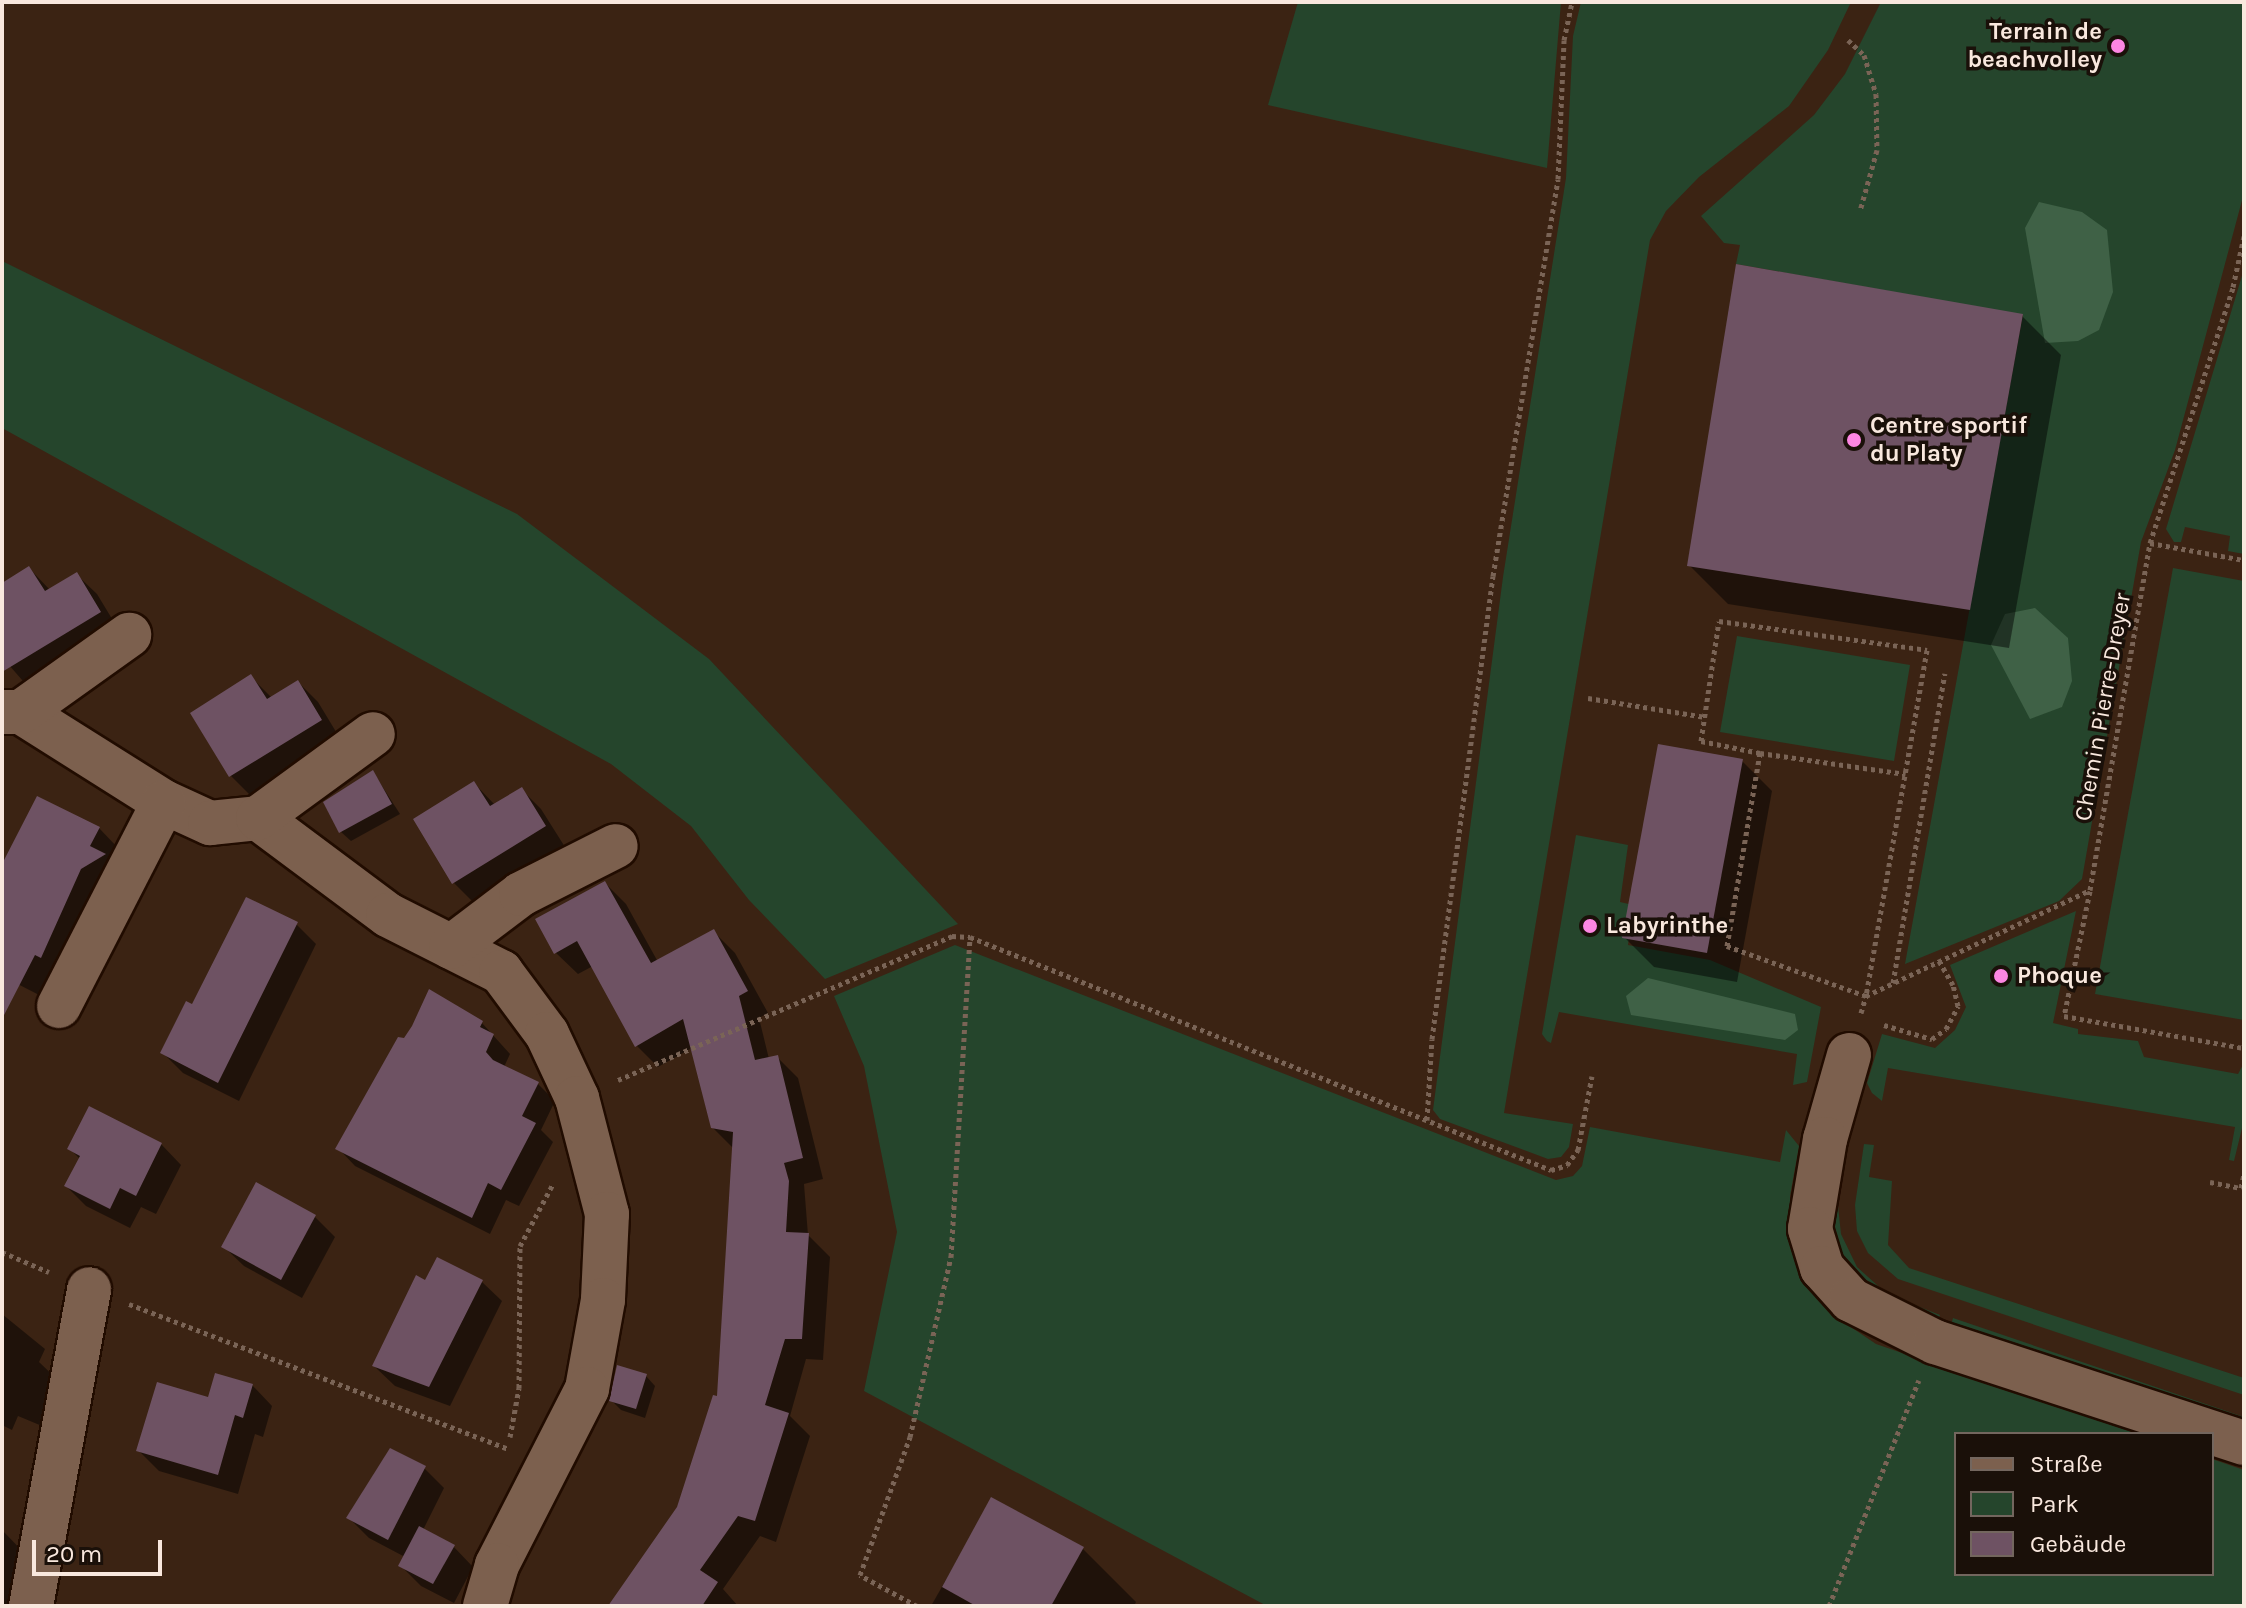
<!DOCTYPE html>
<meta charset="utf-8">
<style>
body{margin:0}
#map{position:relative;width:2246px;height:1608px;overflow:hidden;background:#3b2313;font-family:Karla,sans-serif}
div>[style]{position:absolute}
.green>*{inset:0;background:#25452c}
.forest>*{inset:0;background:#3f6146}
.shadow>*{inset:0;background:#0007}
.building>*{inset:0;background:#6e5263}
.path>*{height:5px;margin-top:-2.5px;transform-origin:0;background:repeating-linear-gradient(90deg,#7a6456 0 4px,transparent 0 8px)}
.roads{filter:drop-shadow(2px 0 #210c00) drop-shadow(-2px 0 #210c00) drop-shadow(0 2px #210c00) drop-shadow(0 -2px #210c00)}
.minor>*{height:44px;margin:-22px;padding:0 22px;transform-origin:22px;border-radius:22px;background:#7c604e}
.dots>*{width:22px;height:22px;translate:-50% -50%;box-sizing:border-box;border:4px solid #1a1009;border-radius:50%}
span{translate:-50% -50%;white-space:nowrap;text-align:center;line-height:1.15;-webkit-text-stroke:7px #1a1009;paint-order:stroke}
.poi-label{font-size:24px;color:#f9e8de;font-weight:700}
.right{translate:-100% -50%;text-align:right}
.left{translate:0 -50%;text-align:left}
.street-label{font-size:24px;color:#f9e8de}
.frame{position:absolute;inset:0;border:4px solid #f9e8de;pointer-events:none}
.legend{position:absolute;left:1954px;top:1432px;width:260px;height:144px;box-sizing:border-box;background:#1a1009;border:2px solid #73665e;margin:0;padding:10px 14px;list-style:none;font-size:24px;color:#f9e8de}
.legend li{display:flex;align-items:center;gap:16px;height:40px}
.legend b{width:40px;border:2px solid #73665e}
.scale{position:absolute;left:32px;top:1540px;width:130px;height:36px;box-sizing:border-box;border:4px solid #f9e8de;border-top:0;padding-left:10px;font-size:24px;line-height:28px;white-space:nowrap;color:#f9e8de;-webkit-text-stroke:6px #1a1009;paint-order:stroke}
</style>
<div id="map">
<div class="green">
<i style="clip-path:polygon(1298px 2px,1561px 2px,1547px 168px,1268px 105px)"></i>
<i style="clip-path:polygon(1581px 2px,1851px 2px,1828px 50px,1789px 106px,1699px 177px,1666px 211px,1650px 240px,1504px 1113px,1573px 1124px,1569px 1147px,1561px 1157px,1548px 1159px,1440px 1119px,1433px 1110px,1503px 577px,1566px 178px,1573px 36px)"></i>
<i style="clip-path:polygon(1881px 2px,2244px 2px,2244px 193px,2175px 450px,2141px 542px,2082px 879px,2059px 901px,1905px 964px,2023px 315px,1736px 264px,1740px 245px,1724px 243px,1701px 216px,1814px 115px,1845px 74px)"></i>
<i style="clip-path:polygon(2px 261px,517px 514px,709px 659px,958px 924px,825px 979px,749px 900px,691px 826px,611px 764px,2px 428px)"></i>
<i style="clip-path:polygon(2244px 269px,2244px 554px,2228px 551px,2230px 536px,2185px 527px,2181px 542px,2174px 542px,2166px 529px)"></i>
<i style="clip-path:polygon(2173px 568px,2244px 581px,2244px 1020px,2095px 994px)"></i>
<i style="clip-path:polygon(1737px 636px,1910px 665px,1894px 761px,1720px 732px)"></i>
<i style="clip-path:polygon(1576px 835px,1628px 845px,1620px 902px,1633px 905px,1628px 945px,1710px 960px,1821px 1007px,1807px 1082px,1793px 1085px,1797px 1054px,1559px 1012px,1551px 1043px,1547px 1041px,1542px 1034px)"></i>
<i style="clip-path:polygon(2076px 911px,2053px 1023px,2078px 1029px,2078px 1034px,2138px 1041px,2144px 1057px,2238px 1074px,2244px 1063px,2244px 1120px,2234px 1161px,2229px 1160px,2235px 1127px,1888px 1068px,1882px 1101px,1872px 1093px,1867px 1083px,1882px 1034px,1935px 1048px,1955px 1030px,1966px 1007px,1950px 965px)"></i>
<i style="clip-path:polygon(955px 945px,1556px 1180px,1573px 1176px,1582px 1166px,1590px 1127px,1780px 1162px,1786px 1130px,1799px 1146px,1790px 1196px,1792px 1235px,1809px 1282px,1842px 1321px,1876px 1344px,2138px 1434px,1956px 1434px,1956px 1574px,2212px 1574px,2212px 1459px,2244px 1470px,2244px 1606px,1267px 1606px,864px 1391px,897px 1232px,864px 1066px,834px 996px)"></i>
<i style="clip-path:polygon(1842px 1142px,1847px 1143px,1838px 1206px,1841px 1234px,1857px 1267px,1887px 1294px,1940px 1315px,1938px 1320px,1882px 1301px,1851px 1274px,1835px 1237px,1830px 1205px)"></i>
<i style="clip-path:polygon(1864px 1144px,1874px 1145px,1869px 1177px,1892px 1181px,1888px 1245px,1909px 1268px,2244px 1378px,2244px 1395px,1898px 1279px,1868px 1253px,1857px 1231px,1855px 1205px)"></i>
<i style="clip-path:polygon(1953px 1318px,2244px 1417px,2244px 1423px,1951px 1325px)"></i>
</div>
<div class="forest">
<i style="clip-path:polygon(2039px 202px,2082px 212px,2107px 230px,2113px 292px,2099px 330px,2078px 341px,2045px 343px,2025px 228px)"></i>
<i style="clip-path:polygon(2035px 608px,2068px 638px,2072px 681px,2062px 707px,2030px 719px,1991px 645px,2005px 614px)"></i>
<i style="clip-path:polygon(1648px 978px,1795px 1014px,1798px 1030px,1785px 1040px,1631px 1015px,1626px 996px)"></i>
</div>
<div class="shadow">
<i style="clip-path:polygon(2022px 316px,2061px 355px,2009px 648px,1728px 604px,1689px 565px)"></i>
<i style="clip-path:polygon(29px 568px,50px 590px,76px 574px,97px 594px,120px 632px,29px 688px,2px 657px,2px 585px)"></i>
<i style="clip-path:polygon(251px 677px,272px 698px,298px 682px,318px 702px,341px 740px,251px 796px,231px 776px,192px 713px)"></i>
<i style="clip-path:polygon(1742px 761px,1772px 791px,1737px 982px,1654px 967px,1624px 937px)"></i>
<i style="clip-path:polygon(373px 772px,400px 814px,351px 841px,341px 832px)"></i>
<i style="clip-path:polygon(474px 783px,495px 805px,521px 789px,541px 809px,565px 847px,474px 903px,454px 883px)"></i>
<i style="clip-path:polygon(99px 828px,119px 849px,43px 997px,2px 976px,2px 869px)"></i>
<i style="clip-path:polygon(605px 883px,626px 904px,658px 962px,714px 932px,735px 953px,768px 1013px,759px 1018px,769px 1059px,777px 1057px,798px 1078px,823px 1179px,804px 1184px,808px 1235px,830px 1257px,823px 1360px,806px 1359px,790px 1416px,810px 1436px,776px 1542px,760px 1536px,723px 1589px,738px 1606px,611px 1606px,679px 1508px,719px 1399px,734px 1149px,712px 1127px,692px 1048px,658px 1067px,637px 1046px,593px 966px,578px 974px,556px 953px,538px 920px)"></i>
<i style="clip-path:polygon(296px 924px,316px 944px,239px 1101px,183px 1073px,163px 1053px,193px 1006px)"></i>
<i style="clip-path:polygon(482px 1023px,510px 1054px,504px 1067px,537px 1083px,555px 1101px,541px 1130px,553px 1142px,519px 1206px,506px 1200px,490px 1234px,355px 1166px,338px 1148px)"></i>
<i style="clip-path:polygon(161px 1144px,181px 1165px,156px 1214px,141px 1207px,130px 1228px,86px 1206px,66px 1186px,80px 1159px,70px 1149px)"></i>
<i style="clip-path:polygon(256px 1185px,315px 1217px,335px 1237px,302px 1298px,244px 1266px,223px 1246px)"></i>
<i style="clip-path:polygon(481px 1281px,502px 1301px,450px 1406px,395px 1386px,374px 1366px,426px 1283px)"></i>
<i style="clip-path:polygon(2px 1314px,45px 1349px,39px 1362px,61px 1383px,42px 1426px,18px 1416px,12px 1430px,2px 1425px)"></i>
<i style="clip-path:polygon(646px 1376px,655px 1386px,645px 1418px,621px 1410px,611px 1400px)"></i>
<i style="clip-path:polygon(252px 1385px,272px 1406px,263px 1437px,255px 1434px,238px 1494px,159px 1471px,139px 1451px)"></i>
<i style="clip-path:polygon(424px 1468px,444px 1488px,423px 1530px,453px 1546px,473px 1567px,454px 1603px,421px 1586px,400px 1565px,405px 1557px,369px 1538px,349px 1518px)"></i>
<i style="clip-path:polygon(992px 1499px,1082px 1548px,1136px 1602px,1134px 1606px,931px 1606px)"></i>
<i style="clip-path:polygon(2px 1530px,29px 1558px,8px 1606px,2px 1606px)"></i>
</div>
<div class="building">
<i style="clip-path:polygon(1736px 264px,2023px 314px,1970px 610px,1687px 566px)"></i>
<i style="clip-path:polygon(29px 566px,45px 591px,77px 572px,101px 612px,2px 672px,2px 583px)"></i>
<i style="clip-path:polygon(251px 674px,267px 699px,298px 680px,322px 720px,229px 777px,190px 713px)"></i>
<i style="clip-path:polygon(1658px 744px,1743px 759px,1707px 953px,1622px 938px)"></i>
<i style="clip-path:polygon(373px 770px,392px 804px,339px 833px,323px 802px)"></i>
<i style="clip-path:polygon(474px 781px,490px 806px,522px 787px,546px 826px,452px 884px,413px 819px)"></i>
<i style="clip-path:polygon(37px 796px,100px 827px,90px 846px,106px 854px,81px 869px,41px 958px,35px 955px,2px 1019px,2px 864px)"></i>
<i style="clip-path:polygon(605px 881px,651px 963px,714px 929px,748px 991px,739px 996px,755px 1060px,778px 1055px,803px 1158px,784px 1163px,789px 1181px,786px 1232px,809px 1233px,802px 1339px,785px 1339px,765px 1405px,789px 1413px,755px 1521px,738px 1516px,700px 1570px,718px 1582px,702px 1606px,608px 1606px,677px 1507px,713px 1395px,717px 1396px,733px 1132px,711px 1128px,683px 1019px,635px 1047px,577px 941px,554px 954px,535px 919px)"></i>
<i style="clip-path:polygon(246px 897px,298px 922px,218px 1083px,160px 1053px,186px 1001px,192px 1004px)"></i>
<i style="clip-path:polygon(429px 989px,483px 1021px,480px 1027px,494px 1034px,486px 1052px,493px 1060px,539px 1082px,522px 1116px,536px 1123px,501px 1190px,488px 1183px,472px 1218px,335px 1149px,398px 1037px,404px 1038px,412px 1026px)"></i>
<i style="clip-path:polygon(89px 1106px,162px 1143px,136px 1196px,120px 1188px,110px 1209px,64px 1186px,80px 1156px,67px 1149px)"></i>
<i style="clip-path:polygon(256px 1182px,316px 1215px,281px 1280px,221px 1247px)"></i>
<i style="clip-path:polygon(437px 1257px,483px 1280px,429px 1387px,372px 1366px,416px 1275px,425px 1280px)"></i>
<i style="clip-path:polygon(617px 1365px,647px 1374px,636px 1409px,609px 1401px)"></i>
<i style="clip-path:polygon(215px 1373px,253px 1384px,243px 1418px,235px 1415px,218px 1475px,136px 1451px,157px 1382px,208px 1397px)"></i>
<i style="clip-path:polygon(390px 1448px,426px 1466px,388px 1540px,346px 1518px)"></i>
<i style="clip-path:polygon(991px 1497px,1084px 1547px,1051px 1606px,976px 1606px,942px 1587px)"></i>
<i style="clip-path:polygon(419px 1526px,455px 1545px,433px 1584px,398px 1566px)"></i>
</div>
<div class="path">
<i style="left:1848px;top:40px;width:22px;rotate:43deg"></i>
<i style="left:1864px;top:55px;width:41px;rotate:72.9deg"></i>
<i style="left:1876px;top:94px;width:56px;rotate:89deg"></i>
<i style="left:1877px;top:150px;width:63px;rotate:105.6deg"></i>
<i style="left:2150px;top:543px;width:96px;rotate:10.3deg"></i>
<i style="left:1719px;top:621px;width:210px;rotate:7.9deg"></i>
<i style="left:1927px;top:650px;width:351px;rotate:100deg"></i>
<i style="left:1866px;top:996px;width:148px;rotate:-160.2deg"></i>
<i style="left:1727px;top:946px;width:196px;rotate:-80.3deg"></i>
<i style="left:1760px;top:753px;width:60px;rotate:-168.5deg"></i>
<i style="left:1701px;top:741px;width:121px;rotate:-81.5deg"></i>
<i style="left:1588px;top:698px;width:119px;rotate:9.2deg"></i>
<i style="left:1760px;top:753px;width:147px;rotate:8.2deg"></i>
<i style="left:2090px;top:891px;width:128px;rotate:101.7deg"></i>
<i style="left:2064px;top:1016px;width:183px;rotate:10.1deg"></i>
<i style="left:1893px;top:983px;width:314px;rotate:-80.5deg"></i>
<i style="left:1861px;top:1013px;width:18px;rotate:-74deg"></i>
<i style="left:1866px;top:996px;width:248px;rotate:-25.3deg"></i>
<i style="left:2090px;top:890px;width:352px;rotate:-80.2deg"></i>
<i style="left:2150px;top:543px;width:269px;rotate:-72deg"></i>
<i style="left:2233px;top:287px;width:52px;rotate:-77.8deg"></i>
<i style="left:1884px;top:1025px;width:50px;rotate:16.3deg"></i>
<i style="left:1932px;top:1039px;width:17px;rotate:-36deg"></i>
<i style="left:1946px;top:1029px;width:26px;rotate:-62deg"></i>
<i style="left:1958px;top:1006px;width:22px;rotate:-103deg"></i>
<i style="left:1953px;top:985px;width:28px;rotate:-120deg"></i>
<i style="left:618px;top:1080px;width:364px;rotate:-23.3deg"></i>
<i style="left:952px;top:936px;width:18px;rotate:3deg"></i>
<i style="left:970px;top:937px;width:626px;rotate:21.85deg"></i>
<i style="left:1551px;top:1170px;width:17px;rotate:-17deg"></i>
<i style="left:1567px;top:1165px;width:19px;rotate:-54deg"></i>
<i style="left:1578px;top:1150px;width:75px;rotate:-79.3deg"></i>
<i style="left:1427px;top:1120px;width:81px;rotate:-86.5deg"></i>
<i style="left:1432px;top:1039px;width:467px;rotate:-82.5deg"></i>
<i style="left:1493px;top:576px;width:402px;rotate:-80.7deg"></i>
<i style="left:1558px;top:179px;width:139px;rotate:-87.5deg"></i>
<i style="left:1564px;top:40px;width:39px;rotate:-78deg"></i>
<i style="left:2210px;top:1182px;width:32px;rotate:11deg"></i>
<i style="left:2241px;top:1188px;width:14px;rotate:-78deg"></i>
<i style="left:2px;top:1252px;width:51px;rotate:23.1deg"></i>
<i style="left:129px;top:1304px;width:406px;rotate:20.9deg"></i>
<i style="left:510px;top:1437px;width:50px;rotate:-79.6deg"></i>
<i style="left:519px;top:1388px;width:142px;rotate:-89.6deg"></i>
<i style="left:520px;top:1246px;width:70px;rotate:-62deg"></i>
<i style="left:917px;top:1606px;width:65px;rotate:-151.5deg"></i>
<i style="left:860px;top:1575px;width:147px;rotate:-70.1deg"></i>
<i style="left:910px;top:1437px;width:185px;rotate:-77.2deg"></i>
<i style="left:951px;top:1257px;width:321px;rotate:-86.6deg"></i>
<i style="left:1829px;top:1606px;width:243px;rotate:-68.3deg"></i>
</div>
<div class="roads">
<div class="minor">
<i style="left:2px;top:712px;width:19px"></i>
<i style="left:21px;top:712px;width:169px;rotate:32.2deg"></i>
<i style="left:164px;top:802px;width:51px;rotate:24.5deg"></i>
<i style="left:210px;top:823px;width:48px;rotate:-5.9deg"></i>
<i style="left:258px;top:818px;width:162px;rotate:36.7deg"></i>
<i style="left:388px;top:915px;width:127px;rotate:26.8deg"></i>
<i style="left:501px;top:972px;width:77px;rotate:53.4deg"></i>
<i style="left:547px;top:1034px;width:71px;rotate:64.9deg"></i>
<i style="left:577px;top:1098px;width:120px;rotate:75.5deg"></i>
<i style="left:607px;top:1214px;width:86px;rotate:92.7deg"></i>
<i style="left:603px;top:1300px;width:90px;rotate:100.2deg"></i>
<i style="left:587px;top:1389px;width:198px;rotate:117.1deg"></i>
<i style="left:497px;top:1565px;width:43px;rotate:106.3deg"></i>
<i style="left:21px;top:712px;width:133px;rotate:-35.5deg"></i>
<i style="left:258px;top:818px;width:142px;rotate:-36.1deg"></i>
<i style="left:451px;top:947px;width:88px;rotate:-37.1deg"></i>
<i style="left:521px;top:894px;width:106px;rotate:-26.8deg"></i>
<i style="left:59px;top:1006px;width:229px;rotate:-62.8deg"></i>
<i style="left:1849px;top:1055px;width:87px;rotate:105.9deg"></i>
<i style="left:1825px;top:1139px;width:91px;rotate:99.5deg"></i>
<i style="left:1810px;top:1229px;width:41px;rotate:72.9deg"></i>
<i style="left:1822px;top:1268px;width:43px;rotate:47.8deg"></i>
<i style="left:1851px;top:1300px;width:94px;rotate:26.6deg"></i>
<i style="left:1935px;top:1342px;width:325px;rotate:18.1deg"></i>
<i style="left:31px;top:1606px;width:322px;rotate:-79.6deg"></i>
</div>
</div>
<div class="dots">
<i style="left:2118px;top:46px;background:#fd86e2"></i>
<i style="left:1854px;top:440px;background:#fd86e2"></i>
<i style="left:1590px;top:926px;background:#fd86e2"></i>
<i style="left:2001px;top:976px;background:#fd86e2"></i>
</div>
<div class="poi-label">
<span class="right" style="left:2102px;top:46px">Terrain de<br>beachvolley</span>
<span class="left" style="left:1870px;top:440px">Centre sportif<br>du Platy</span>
<span class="left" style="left:1606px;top:926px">Labyrinthe</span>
<span class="left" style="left:2017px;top:976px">Phoque</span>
</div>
<div class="street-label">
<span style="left:2103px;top:707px;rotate:-80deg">Chemin Pierre-Dreyer</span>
</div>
<div class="frame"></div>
<ul class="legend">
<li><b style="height:10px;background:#7c604e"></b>Straße</li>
<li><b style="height:22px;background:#25452c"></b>Park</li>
<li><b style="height:22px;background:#6e5263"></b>Gebäude</li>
</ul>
<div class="scale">20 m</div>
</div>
